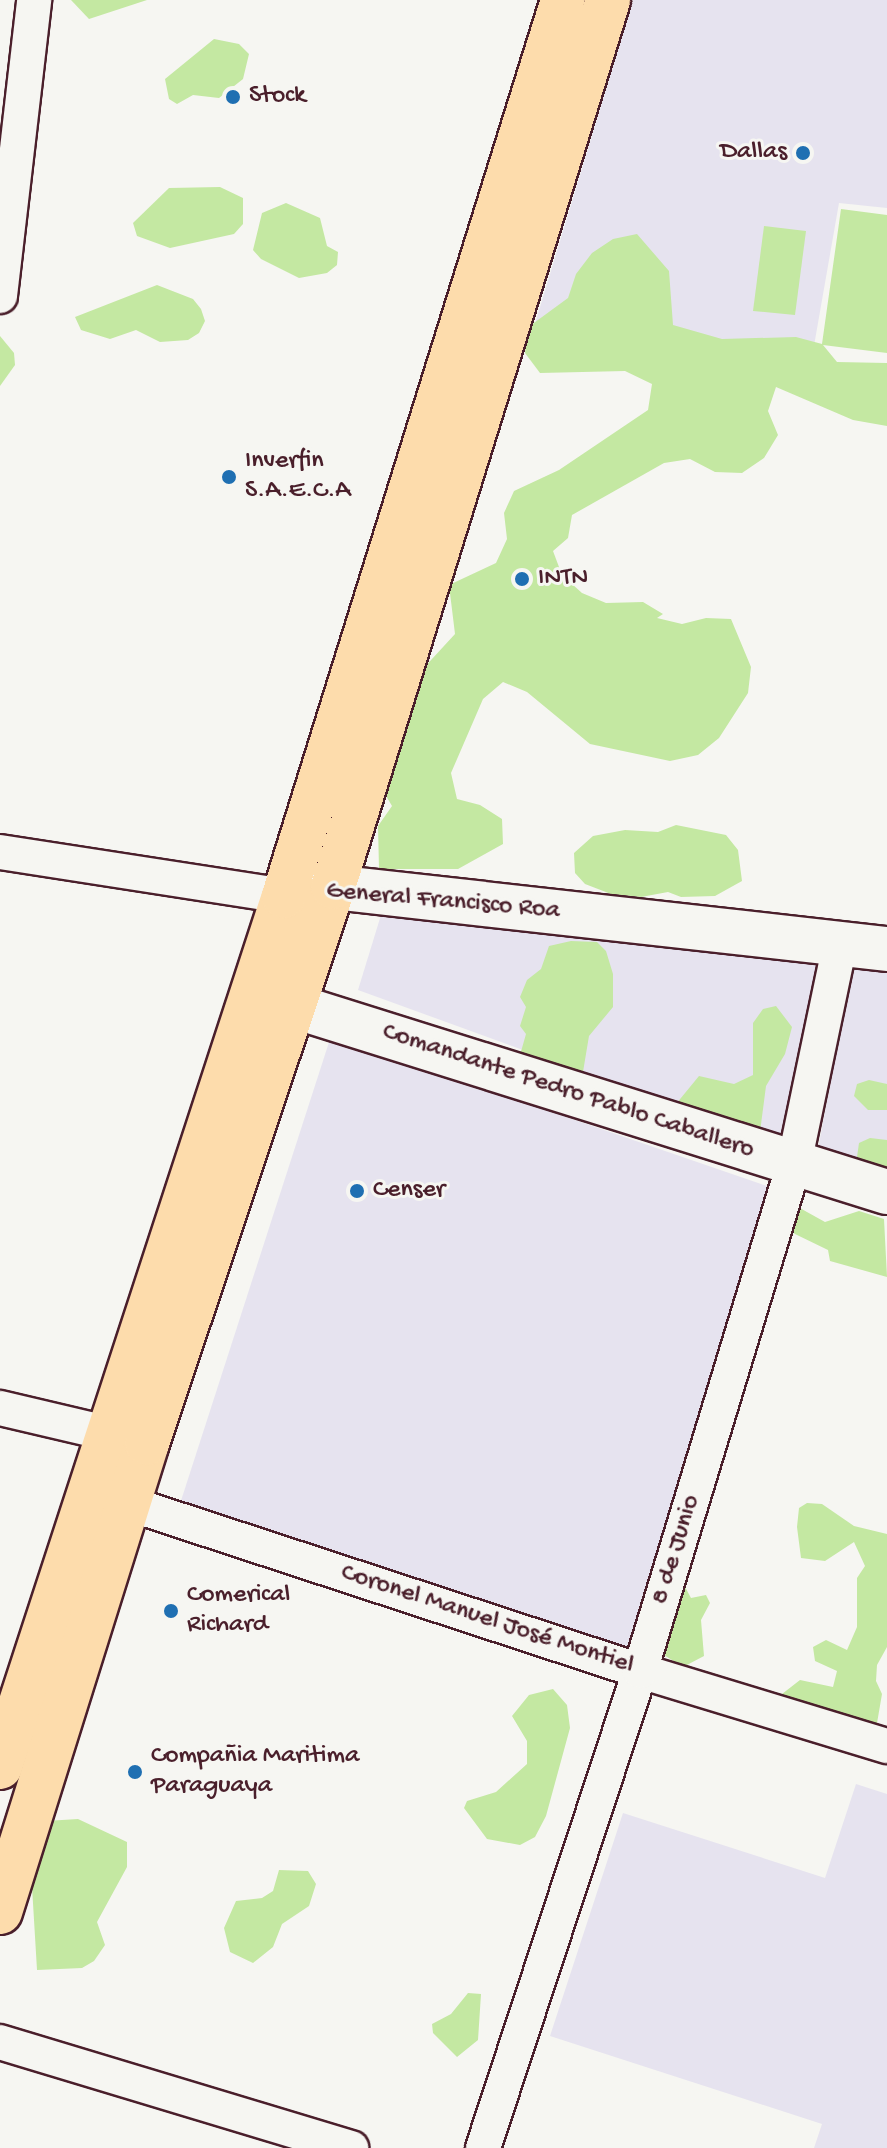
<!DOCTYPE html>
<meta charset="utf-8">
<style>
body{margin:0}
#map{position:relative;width:887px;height:2148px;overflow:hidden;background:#f6f6f2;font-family:"Gochi Hand",sans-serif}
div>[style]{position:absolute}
.built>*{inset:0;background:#e6e3ef}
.green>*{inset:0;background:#c4e8a2}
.roads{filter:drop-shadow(2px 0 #4a1f2b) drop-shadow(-2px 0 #4a1f2b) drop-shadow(0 2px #4a1f2b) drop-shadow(0 -2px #4a1f2b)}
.street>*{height:34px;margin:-17px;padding:0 17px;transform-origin:17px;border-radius:17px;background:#f6f6f2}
.secondary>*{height:44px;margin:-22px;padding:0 22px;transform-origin:22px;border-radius:22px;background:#f6f6f2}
.highway>*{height:44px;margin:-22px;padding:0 22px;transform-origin:22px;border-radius:22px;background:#fddcac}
.dots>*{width:22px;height:22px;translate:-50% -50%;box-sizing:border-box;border:4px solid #f6f6f2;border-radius:50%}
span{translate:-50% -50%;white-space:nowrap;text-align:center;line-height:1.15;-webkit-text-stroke:6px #f6f6f2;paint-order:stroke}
.poi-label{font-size:26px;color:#4a1f2b}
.left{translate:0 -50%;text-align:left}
.right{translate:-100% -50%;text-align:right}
.street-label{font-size:26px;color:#4a1f2b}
</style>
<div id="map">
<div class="built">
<i style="clip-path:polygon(633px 0,887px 0,887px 208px,839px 203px,811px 363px,534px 327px)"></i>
<i style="clip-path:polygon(381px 915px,824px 960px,779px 1143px,358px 990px)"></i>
<i style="clip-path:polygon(853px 965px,887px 970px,887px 1173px,817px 1154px)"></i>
<i style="clip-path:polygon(331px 1036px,770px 1187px,631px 1652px,178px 1510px)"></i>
<i style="clip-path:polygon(856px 1784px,887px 1794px,887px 2148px,814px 2148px,822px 2124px,550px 2036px,623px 1813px,825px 1878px)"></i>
</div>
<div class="green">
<i style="clip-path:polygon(71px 0,147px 0,89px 19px)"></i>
<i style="clip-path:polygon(214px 39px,239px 44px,249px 54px,243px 79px,219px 98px,193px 95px,177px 104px,169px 99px,165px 79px)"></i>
<i style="clip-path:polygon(220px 187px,243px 198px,243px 224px,234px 234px,170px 248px,137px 236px,133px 223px,169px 188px)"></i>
<i style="clip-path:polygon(286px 203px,320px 218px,327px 246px,338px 252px,337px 265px,327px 273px,299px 278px,261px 259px,253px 250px,262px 213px)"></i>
<i style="clip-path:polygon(841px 209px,887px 215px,887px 353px,823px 345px,837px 362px,887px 363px,887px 426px,853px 420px,776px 387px,768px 411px,778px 435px,764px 458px,742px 473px,715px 472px,690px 459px,664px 463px,572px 515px,568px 538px,553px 551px,562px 575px,582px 593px,606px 603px,643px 602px,663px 614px,657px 618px,682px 624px,706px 618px,731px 619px,751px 667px,748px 693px,719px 738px,698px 755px,670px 761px,590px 744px,527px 692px,503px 682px,483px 699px,451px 773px,457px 799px,480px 805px,502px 819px,503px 844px,458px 869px,379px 869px,378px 826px,392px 806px,379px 784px,420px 672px,455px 634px,449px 585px,496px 563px,507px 539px,504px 513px,514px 491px,559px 470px,648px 410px,652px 384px,625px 371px,540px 373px,525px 353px,527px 328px,568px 298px,576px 274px,592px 253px,613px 239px,637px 234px,669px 271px,673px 325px,722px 339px,796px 337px,822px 344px)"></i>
<i style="clip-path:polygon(764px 226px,806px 231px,795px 315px,753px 311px)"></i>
<i style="clip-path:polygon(157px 285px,193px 299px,201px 309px,205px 321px,199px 333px,188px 340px,160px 342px,136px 330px,110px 339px,81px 330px,75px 317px)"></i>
<i style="clip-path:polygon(0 336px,14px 353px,15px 365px,0 386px)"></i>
<i style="clip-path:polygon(676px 825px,726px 835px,738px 850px,742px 881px,715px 896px,681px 897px,668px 892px,641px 897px,611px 894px,585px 884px,575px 873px,574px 853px,593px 836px,625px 830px,658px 832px)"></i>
<i style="clip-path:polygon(571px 941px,597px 942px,606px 951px,613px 974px,613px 1007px,589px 1036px,583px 1072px,560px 1084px,518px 1062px,526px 1034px,520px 1026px,526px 1007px,520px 997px,527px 980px,541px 969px,549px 946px)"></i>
<i style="clip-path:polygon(776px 1006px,792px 1027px,785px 1054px,766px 1086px,760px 1132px,676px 1104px,699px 1076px,734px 1084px,753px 1075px,753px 1023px,763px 1009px)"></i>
<i style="clip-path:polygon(869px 1080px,887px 1084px,887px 1110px,868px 1110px,854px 1096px,857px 1084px)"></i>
<i style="clip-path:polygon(870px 1138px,887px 1140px,887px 1169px,857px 1157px,859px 1143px)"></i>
<i style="clip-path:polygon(798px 1207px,825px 1222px,859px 1211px,884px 1219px,887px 1277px,830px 1261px,828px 1250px,795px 1234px,784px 1225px)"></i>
<i style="clip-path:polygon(807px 1503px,822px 1504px,854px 1526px,887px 1534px,887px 1647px,877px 1665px,876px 1681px,882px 1694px,876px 1729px,860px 1727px,844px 1715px,790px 1707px,782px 1694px,800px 1680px,833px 1687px,837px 1671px,815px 1661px,813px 1647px,826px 1640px,847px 1650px,857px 1627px,857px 1578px,865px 1566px,854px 1542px,825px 1561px,801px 1558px,797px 1527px,799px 1508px)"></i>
<i style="clip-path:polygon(675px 1584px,684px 1585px,691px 1598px,706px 1595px,710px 1603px,701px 1620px,704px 1656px,683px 1667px,664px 1655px)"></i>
<i style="clip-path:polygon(553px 1689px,567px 1705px,570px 1728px,546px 1816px,535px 1837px,520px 1845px,487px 1839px,464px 1808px,467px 1801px,496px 1792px,527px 1764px,527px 1741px,512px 1716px,529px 1695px)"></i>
<i style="clip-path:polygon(78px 1819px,127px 1842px,127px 1867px,97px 1922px,105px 1945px,94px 1961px,82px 1968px,37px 1970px,31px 1870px,46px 1821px)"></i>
<i style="clip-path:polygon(279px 1870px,308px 1871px,316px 1884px,309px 1906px,282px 1924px,273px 1947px,253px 1963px,230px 1952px,224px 1928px,236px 1901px,262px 1898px,273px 1891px)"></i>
<i style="clip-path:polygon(468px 1993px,481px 1994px,478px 2040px,457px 2057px,433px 2033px,432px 2024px,451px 2014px)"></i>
</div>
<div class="roads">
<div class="street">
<i style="left:0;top:296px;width:298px;rotate:-83.4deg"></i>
<i style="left:0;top:852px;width:287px;rotate:8.8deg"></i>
<i style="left:0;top:1408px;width:136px;rotate:13.2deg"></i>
<i style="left:106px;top:1496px;width:562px;rotate:18.14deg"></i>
<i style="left:640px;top:1671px;width:258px;rotate:16.9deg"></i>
<i style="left:0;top:2042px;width:367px;rotate:16.8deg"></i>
<i style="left:483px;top:2148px;width:502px;rotate:-71.78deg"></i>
<i style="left:640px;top:1671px;width:530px;rotate:-73.1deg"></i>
<i style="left:794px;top:1164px;width:226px;rotate:-78.2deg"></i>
</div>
<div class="secondary">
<i style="left:297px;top:894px;width:37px;rotate:-11deg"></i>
<i style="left:333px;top:887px;width:557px;rotate:6.39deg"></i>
<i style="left:259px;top:995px;width:658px;rotate:17.42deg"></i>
</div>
<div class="highway">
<i style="left:0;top:1767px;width:916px;rotate:-71.94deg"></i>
<i style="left:284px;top:896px;width:938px;rotate:-72.7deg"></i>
<i style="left:0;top:1912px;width:491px;rotate:-72.6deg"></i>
<i style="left:147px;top:1443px;width:586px;rotate:-71.5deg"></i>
<i style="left:333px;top:887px;width:929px;rotate:-72.77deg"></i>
</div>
</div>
<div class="dots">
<i style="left:233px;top:97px;background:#1f6fb2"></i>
<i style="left:803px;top:153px;background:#1f6fb2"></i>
<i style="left:229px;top:477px;background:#1f6fb2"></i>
<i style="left:522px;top:579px;background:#1f6fb2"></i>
<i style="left:357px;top:1191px;background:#1f6fb2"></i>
<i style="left:171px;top:1611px;background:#1f6fb2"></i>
<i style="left:135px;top:1772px;background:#1f6fb2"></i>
</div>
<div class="poi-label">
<span class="left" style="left:249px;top:97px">Stock</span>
<span class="right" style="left:787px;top:153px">Dallas</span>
<span class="left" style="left:245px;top:477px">Inverfin<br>S.A.E.C.A</span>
<span class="left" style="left:538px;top:579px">INTN</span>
<span class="left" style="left:373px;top:1191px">Censer</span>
<span class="left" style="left:187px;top:1611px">Comerical<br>Richard</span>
<span class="left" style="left:151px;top:1772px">Compañia Maritima<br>Paraguaya</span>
</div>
<div class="street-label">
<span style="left:443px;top:902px;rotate:5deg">General Francisco Roa</span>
<span style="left:568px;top:1092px;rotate:18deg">Comandante Pedro Pablo Caballero</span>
<span style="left:677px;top:1550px;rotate:-73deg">8 de Junio</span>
<span style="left:487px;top:1620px;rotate:18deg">Coronel Manuel José Montiel</span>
</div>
</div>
